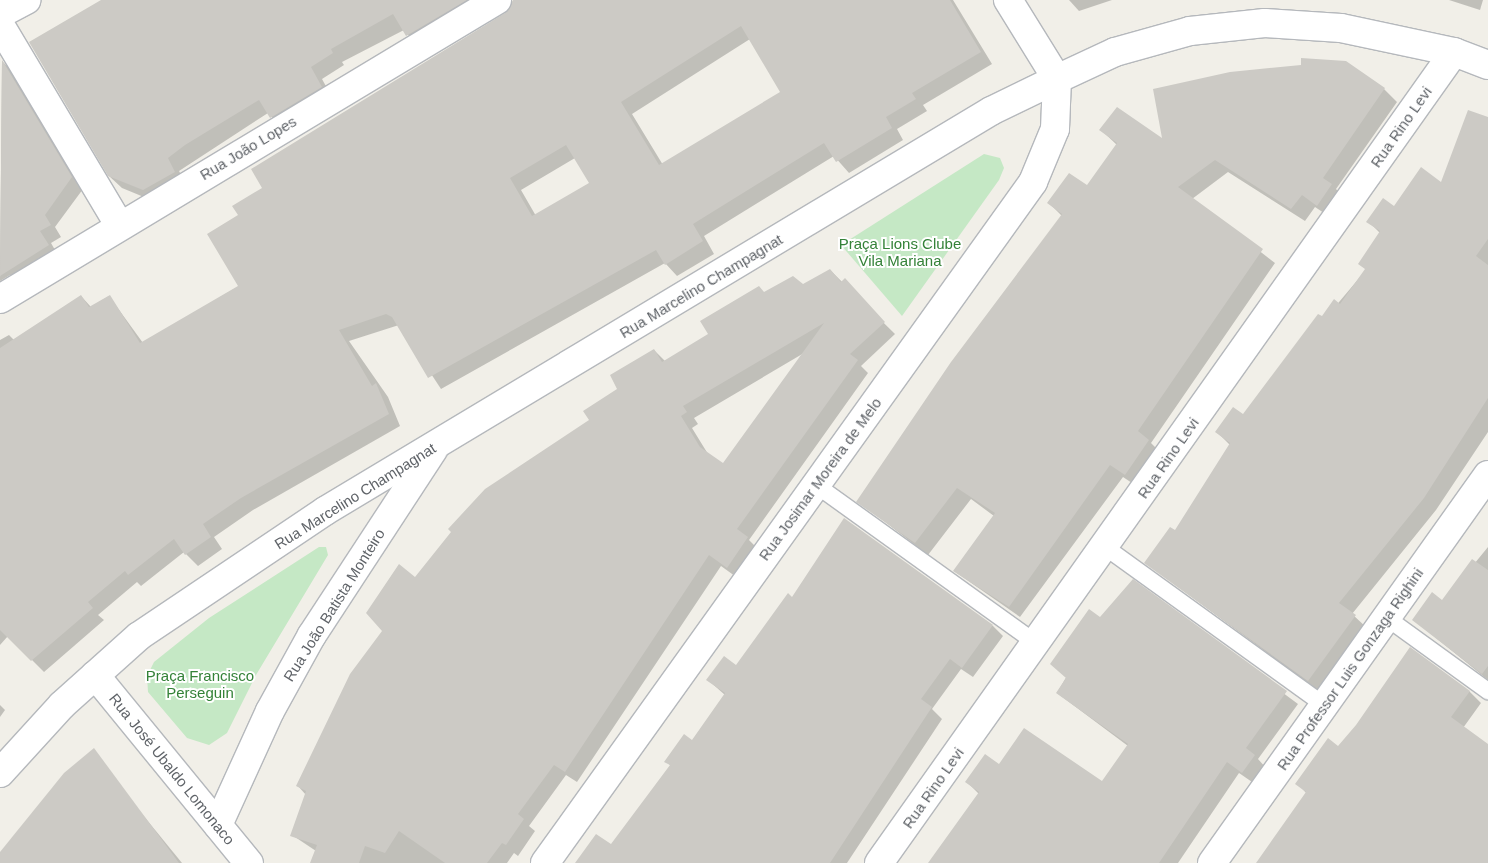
<!DOCTYPE html>
<meta charset="utf-8">
<style>
body{margin:0}
#map{position:relative;width:1488px;height:863px;overflow:hidden;background:#f1efe8;font-family:Arial,sans-serif}
div>[style]{position:absolute}
.green>*{inset:0;background:#c5e8c5}
.shadow>*{inset:0;background:#0003}
.building>*{inset:0;background:#cccac5}
.roads{filter:drop-shadow(1px 0 #b5b8bc) drop-shadow(-1px 0 #b5b8bc) drop-shadow(0 1px #b5b8bc) drop-shadow(0 -1px #b5b8bc)}
.service>*{height:16px;margin:-8px;padding:0 8px;transform-origin:8px;border-radius:8px;background:#fff}
.minor>*{height:28px;margin:-14px;padding:0 14px;transform-origin:14px;border-radius:14px;background:#fff}
span{translate:-50% -50%;white-space:nowrap;text-align:center;line-height:1.15;-webkit-text-stroke:4px #fff;paint-order:stroke}
.street-label{font-size:15px;color:#5f6368}
.park-label{font-size:15px;color:#348238}
</style>
<div id="map">
<div class="green">
<i style="clip-path:polygon(984px 154px,1000px 158px,1004px 168px,999px 180px,902px 316px,841px 245px)"></i>
<i style="clip-path:polygon(319px 547px,326px 547px,328px 555px,256px 675px,227px 733px,209px 745px,187px 738px,148px 692px,147px 676px,154px 662px,209px 618px)"></i>
</div>
<div class="shadow">
<i style="clip-path:polygon(103px 0,472px 0,419px 47px,404px 30px,342px 62px,344px 65px,322px 79px,333px 99px,283px 129px,268px 113px,179px 171px,186px 184px,156px 202px,122px 188px,109px 176px)"></i>
<i style="clip-path:polygon(evenodd,530px 0,953px 0,992px 64px,923px 105px,927px 111px,897px 129px,903px 140px,849px 173px,834px 156px,704px 236px,714px 254px,677px 276px,665px 263px,441px 389px,399px 325px,349px 341px,388px 397px,400px 426px,253px 510px,214px 537px,222px 549px,198px 566px,184px 552px,141px 586px,137px 582px,98px 615px,104px 620px,44px 672px,8px 636px,0 645px,0 340px,9px 335px,15px 341px,81px 296px,91px 307px,109px 296px,143px 343px,239px 286px,240px 215px,264px 188px,530px 0,750px 39px,782px 92px,663px 165px,632px 114px,750px 39px,530px 0,575px 158px,590px 183px,536px 216px,521px 190px,575px 158px)"></i>
<i style="clip-path:polygon(1069px 0,1112px 0,1079px 11px)"></i>
<i style="clip-path:polygon(1449px 0,1483px 0,1480px 10px)"></i>
<i style="clip-path:polygon(2px 61px,14px 73px,83px 189px,55px 227px,61px 237px,51px 243px,59px 257px,18px 283px,10px 275px,0 281px)"></i>
<i style="clip-path:polygon(1384px 89px,1397px 102px,1336px 189px,1344px 198px,1330px 217px,1315px 207px,1305px 221px,1228px 172px,1192px 199px,1275px 263px,1151px 443px,1161px 453px,1138px 487px,1123px 477px,1020px 617px,954px 571px,994px 516px,971px 499px,928px 555px,858px 501px,1062px 216px,1049px 203px,1087px 187px,1117px 145px,1101px 130px,1164px 141px)"></i>
<i style="clip-path:polygon(1488px 118px,1488px 432px,1436px 510px,1352px 614px,1367px 628px,1320px 692px,1146px 563px,1175px 532px,1230px 445px,1217px 432px,1243px 416px,1366px 270px,1380px 233px,1368px 221px,1442px 184px)"></i>
<i style="clip-path:polygon(evenodd,830px 270px,895px 334px,861px 366px,868px 373px,749px 540px,759px 550px,739px 579px,721px 566px,577px 782px,566px 775px,529px 826px,535px 831px,518px 856px,514px 853px,507px 863px,312px 863px,316px 851px,292px 835px,306px 795px,298px 786px,384px 631px,367px 613px,399px 565px,416px 579px,590px 420px,654px 350px,665px 361px,710px 335px,765px 293px,803px 286px,830px 270px,804px 353px,723px 465px,708px 454px,692px 428px,698px 424px,694px 418px,804px 353px)"></i>
<i style="clip-path:polygon(1488px 547px,1488px 680px,1414px 620px,1443px 602px)"></i>
<i style="clip-path:polygon(1133px 581px,1298px 704px,1258px 759px,1266px 768px,1255px 784px,1239px 773px,1178px 863px,930px 863px,979px 794px,967px 782px,999px 766px,1102px 783px,1128px 746px,1057px 693px,1100px 619px)"></i>
<i style="clip-path:polygon(793px 598px,993px 626px,1003px 636px,973px 677px,961px 669px,932px 709px,942px 719px,847px 863px,585px 863px,611px 846px,671px 766px,666px 761px,692px 741px,725px 695px,708px 680px,736px 667px)"></i>
<i style="clip-path:polygon(1469px 691px,1481px 703px,1463px 728px,1488px 746px,1488px 863px,1261px 863px,1307px 794px,1297px 783px,1338px 748px)"></i>
<i style="clip-path:polygon(0 705px,5px 710px,0 717px)"></i>
<i style="clip-path:polygon(129px 798px,182px 863px,0 863px,0 855px)"></i>
</div>
<div class="building">
<i style="clip-path:polygon(101px 0,467px 0,406px 36px,393px 14px,331px 49px,333px 53px,311px 67px,322px 87px,270px 118px,259px 100px,185px 145px,168px 158px,175px 172px,143px 190px,108px 176px,29px 42px)"></i>
<i style="clip-path:polygon(evenodd,513px 0,950px 0,981px 52px,912px 93px,916px 99px,886px 117px,892px 128px,836px 162px,824px 143px,693px 224px,703px 241px,665px 265px,656px 250px,428px 378px,392px 317px,386px 314px,339px 330px,372px 386px,376px 383px,389px 414px,241px 498px,203px 524px,211px 537px,185px 555px,174px 539px,128px 575px,125px 571px,88px 602px,93px 608px,31px 661px,0 630px,0 348px,81px 295px,89px 307px,110px 295px,140px 343px,238px 286px,207px 234px,238px 215px,232px 206px,262px 188px,251px 169px,505px 13px,513px 0,741px 26px,780px 92px,659px 165px,621px 102px,741px 26px,513px 0,566px 145px,589px 183px,532px 216px,510px 178px,566px 145px)"></i>
<i style="clip-path:polygon(1301px 58px,1346px 61px,1385px 88px,1323px 178px,1332px 184px,1317px 206px,1302px 195px,1291px 209px,1215px 160px,1178px 187px,1263px 249px,1138px 431px,1149px 440px,1125px 475px,1110px 465px,1009px 607px,953px 571px,995px 513px,957px 488px,915px 543px,856px 502px,951px 362px,1062px 214px,1047px 203px,1069px 173px,1087px 185px,1117px 143px,1099px 130px,1117px 107px,1162px 138px,1153px 89px,1230px 72px,1301px 65px)"></i>
<i style="clip-path:polygon(2px 60px,72px 177px,45px 215px,51px 225px,40px 231px,49px 245px,0 276px)"></i>
<i style="clip-path:polygon(1468px 110px,1488px 117px,1488px 239px,1476px 256px,1488px 265px,1488px 398px,1424px 498px,1339px 603px,1356px 615px,1308px 681px,1144px 563px,1170px 527px,1175px 530px,1230px 443px,1215px 432px,1233px 407px,1243px 414px,1318px 314px,1322px 316px,1334px 299px,1340px 304px,1365px 269px,1358px 264px,1380px 231px,1366px 222px,1383px 198px,1394px 206px,1421px 167px,1441px 182px)"></i>
<i style="clip-path:polygon(evenodd,830px 269px,841px 282px,845px 278px,885px 322px,850px 354px,858px 360px,737px 529px,748px 537px,727px 568px,709px 555px,565px 772px,554px 765px,518px 814px,524px 819px,506px 845px,502px 843px,487px 863px,445px 863px,399px 831px,385px 853px,365px 846px,359px 863px,310px 863px,317px 845px,290px 836px,306px 791px,296px 786px,350px 674px,382px 631px,366px 613px,399px 564px,415px 577px,451px 532px,448px 529px,485px 489px,589px 420px,583px 411px,617px 389px,610px 375px,654px 349px,662px 362px,708px 334px,700px 321px,759px 286px,764px 292px,793px 276px,803px 284px,830px 269px,824px 323px,723px 463px,700px 447px,681px 416px,687px 412px,683px 406px,824px 323px)"></i>
<i style="clip-path:polygon(844px 518px,993px 625px,962px 668px,950px 659px,921px 699px,932px 707px,830px 863px,575px 863px,596px 834px,611px 844px,670px 765px,664px 762px,684px 734px,692px 740px,725px 693px,706px 680px,724px 656px,736px 665px,788px 593px,792px 597px)"></i>
<i style="clip-path:polygon(1472px 559px,1488px 570px,1488px 666px,1482px 674px,1412px 620px,1432px 592px,1442px 600px)"></i>
<i style="clip-path:polygon(1133px 579px,1287px 691px,1246px 748px,1255px 755px,1242px 773px,1227px 762px,1159px 863px,928px 863px,979px 792px,965px 782px,985px 754px,999px 764px,1024px 728px,1102px 781px,1128px 744px,1056px 693px,1066px 678px,1050px 664px,1089px 609px,1100px 617px)"></i>
<i style="clip-path:polygon(1410px 647px,1470px 691px,1451px 717px,1488px 744px,1488px 863px,1256px 863px,1306px 792px,1295px 784px,1328px 738px,1338px 746px,1356px 725px)"></i>
<i style="clip-path:polygon(94px 748px,179px 863px,0 863px,0 852px,64px 773px)"></i>
</div>
<div class="roads">
<div class="service">
<i style="left:816px;top:485px;width:271px;rotate:35.7deg"></i>
<i style="left:1105px;top:547px;width:270px;rotate:35.8deg"></i>
<i style="left:1387px;top:618px;width:125px;rotate:35.9deg"></i>
</div>
<div class="minor">
<i style="left:0;top:14px;width:30px;rotate:-28deg"></i>
<i style="left:0;top:25px;width:233px;rotate:59.2deg"></i>
<i style="left:0;top:299px;width:580px;rotate:-31.03deg"></i>
<i style="left:95px;top:675px;width:243px;rotate:50.7deg"></i>
<i style="left:0;top:773px;width:92px;rotate:-47.6deg"></i>
<i style="left:62px;top:705px;width:103px;rotate:-41.9deg"></i>
<i style="left:139px;top:636px;width:224px;rotate:-33.9deg"></i>
<i style="left:325px;top:511px;width:777px;rotate:-30.99deg"></i>
<i style="left:991px;top:111px;width:73px;rotate:-25.9deg"></i>
<i style="left:1057px;top:79px;width:64px;rotate:-25deg"></i>
<i style="left:1115px;top:52px;width:78px;rotate:-15.6deg"></i>
<i style="left:1190px;top:31px;width:75px;rotate:-6.1deg"></i>
<i style="left:1265px;top:23px;width:76px;rotate:3.8deg"></i>
<i style="left:1341px;top:28px;width:116px;rotate:12deg"></i>
<i style="left:1454px;top:52px;width:36px;rotate:21deg"></i>
<i style="left:218px;top:825px;width:125px;rotate:-65.5deg"></i>
<i style="left:270px;top:711px;width:87px;rotate:-61.1deg"></i>
<i style="left:312px;top:635px;width:221px;rotate:-56.8deg"></i>
<i style="left:545px;top:863px;width:838px;rotate:-54.37deg"></i>
<i style="left:1033px;top:182px;width:57px;rotate:-67.5deg"></i>
<i style="left:1055px;top:129px;width:50px;rotate:-87.7deg"></i>
<i style="left:1057px;top:79px;width:93px;rotate:-121.8deg"></i>
<i style="left:879px;top:863px;width:994px;rotate:-54.66deg"></i>
<i style="left:1212px;top:863px;width:476px;rotate:-54.6deg"></i>
</div>
</div>
<div class="street-label">
<span style="left:1401px;top:127px;rotate:-55deg">Rua Rino Levi</span>
<span style="left:248px;top:148px;rotate:-31deg">Rua João Lopes</span>
<span style="left:701px;top:286px;rotate:-31deg">Rua Marcelino Champagnat</span>
<span style="left:1168px;top:458px;rotate:-55deg">Rua Rino Levi</span>
<span style="left:820px;top:479px;rotate:-54deg">Rua Josimar Moreira de Melo</span>
<span style="left:355px;top:496px;rotate:-32deg">Rua Marcelino Champagnat</span>
<span style="left:334px;top:605px;rotate:-58deg">Rua João Batista Monteiro</span>
<span style="left:1350px;top:669px;rotate:-55deg">Rua Professor Luis Gonzaga Righini</span>
<span style="left:172px;top:769px;rotate:51deg">Rua José Ubaldo Lomonaco</span>
<span style="left:933px;top:788px;rotate:-55deg">Rua Rino Levi</span>
</div>
<div class="park-label">
<span style="left:900px;top:252px">Praça Lions Clube<br>Vila Mariana</span>
<span style="left:200px;top:684px">Praça Francisco<br>Perseguin</span>
</div>
</div>
